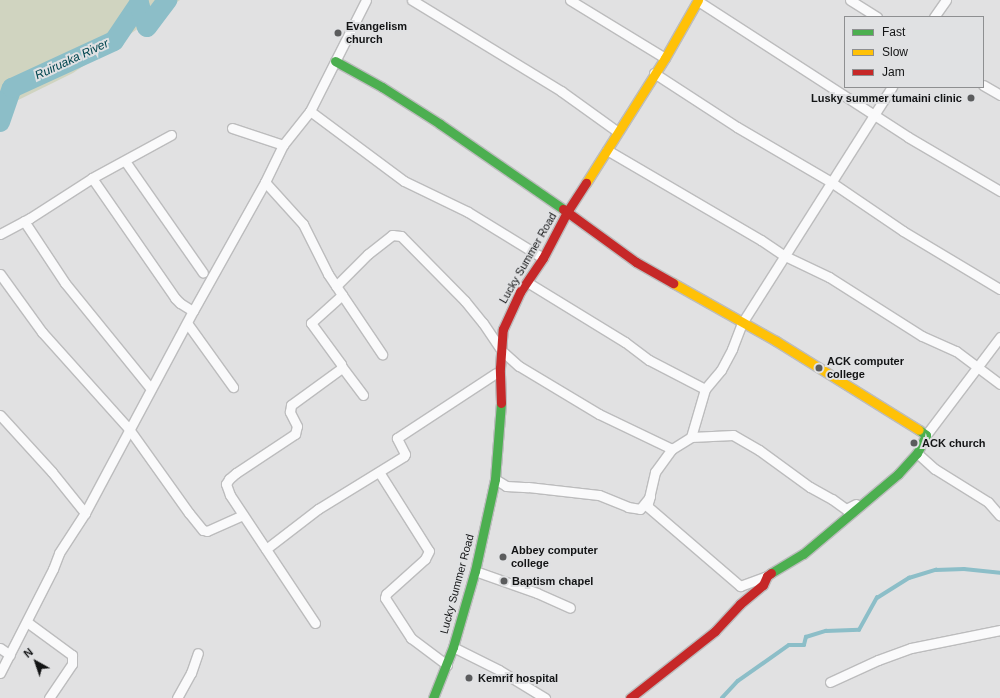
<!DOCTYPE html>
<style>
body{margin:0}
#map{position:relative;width:1000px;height:698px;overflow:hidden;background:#e1e1e2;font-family:Arial,sans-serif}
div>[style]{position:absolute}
.green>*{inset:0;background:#d0d4c0}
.stream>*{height:3.5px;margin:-1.75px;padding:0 1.75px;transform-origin:1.75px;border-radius:1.75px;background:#8cbec8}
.river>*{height:20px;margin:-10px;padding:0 10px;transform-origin:10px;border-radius:10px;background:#8cbec8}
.roads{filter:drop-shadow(1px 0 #bcbcbd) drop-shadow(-1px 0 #bcbcbd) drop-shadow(0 1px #bcbcbd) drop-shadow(0 -1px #bcbcbd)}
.street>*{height:9px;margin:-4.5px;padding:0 4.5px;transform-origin:4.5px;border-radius:4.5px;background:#fafafb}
.fast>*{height:9px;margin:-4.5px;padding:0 4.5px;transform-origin:4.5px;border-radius:4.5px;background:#4caf50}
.slow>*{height:9px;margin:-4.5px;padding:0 4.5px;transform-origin:4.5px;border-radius:4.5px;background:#ffc107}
.jam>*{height:9px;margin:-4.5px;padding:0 4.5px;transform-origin:4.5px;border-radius:4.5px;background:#c62828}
.dots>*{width:11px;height:11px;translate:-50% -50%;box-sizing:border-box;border:2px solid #e0e1e3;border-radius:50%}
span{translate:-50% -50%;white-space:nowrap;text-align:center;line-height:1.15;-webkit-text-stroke:4px #e0e1e3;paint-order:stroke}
.poi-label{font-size:11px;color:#131415;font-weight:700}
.left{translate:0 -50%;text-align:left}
.right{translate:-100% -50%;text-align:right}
.street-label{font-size:11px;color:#131415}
.water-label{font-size:12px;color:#00454f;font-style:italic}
.legend{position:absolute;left:844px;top:16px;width:140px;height:72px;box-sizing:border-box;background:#e0e1e3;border:1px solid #8e8f91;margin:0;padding:5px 7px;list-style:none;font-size:12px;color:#131415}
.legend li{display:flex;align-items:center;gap:8px;height:20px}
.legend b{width:20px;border:1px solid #8e8f91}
.north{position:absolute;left:16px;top:642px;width:40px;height:40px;-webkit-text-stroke:3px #e0e1e3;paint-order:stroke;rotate:320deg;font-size:11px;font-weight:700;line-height:16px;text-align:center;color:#131415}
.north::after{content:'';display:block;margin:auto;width:14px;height:18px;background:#131415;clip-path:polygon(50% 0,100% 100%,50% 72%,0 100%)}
</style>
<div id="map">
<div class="green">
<i style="clip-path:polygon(0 0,180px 0,73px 73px,0 109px)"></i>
</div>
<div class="stream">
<i style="left:722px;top:698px;width:23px;rotate:-47deg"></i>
<i style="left:738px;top:681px;width:62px;rotate:-35.2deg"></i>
<i style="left:789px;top:645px;width:15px"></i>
<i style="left:804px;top:645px;width:8px;rotate:-76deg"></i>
<i style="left:806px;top:637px;width:21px;rotate:-17deg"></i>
<i style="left:826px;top:631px;width:33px;rotate:-2deg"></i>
<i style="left:859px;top:630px;width:37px;rotate:-61deg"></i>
<i style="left:877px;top:598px;width:38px;rotate:-32deg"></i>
<i style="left:909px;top:578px;width:28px;rotate:-17deg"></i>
<i style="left:936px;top:570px;width:28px;rotate:-2deg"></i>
<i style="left:964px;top:569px;width:36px;rotate:6deg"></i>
</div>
<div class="river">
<i style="left:0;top:122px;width:36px;rotate:-71deg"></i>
<i style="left:12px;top:88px;width:112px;rotate:-24.7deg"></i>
<i style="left:114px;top:41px;width:45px;rotate:-56deg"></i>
<i style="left:139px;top:4px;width:24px;rotate:71deg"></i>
<i style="left:147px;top:27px;width:34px;rotate:-53deg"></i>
</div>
<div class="roads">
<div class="street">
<i style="left:412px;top:0;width:175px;rotate:31.4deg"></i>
<i style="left:561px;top:91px;width:70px;rotate:35.7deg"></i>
<i style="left:570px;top:0;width:111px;rotate:31.4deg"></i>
<i style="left:850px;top:0;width:32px;rotate:32deg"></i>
<i style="left:698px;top:1px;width:250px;rotate:32.9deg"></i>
<i style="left:908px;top:137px;width:107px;rotate:30.4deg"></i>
<i style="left:934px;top:17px;width:21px;rotate:-55deg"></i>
<i style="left:654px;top:73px;width:99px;rotate:33deg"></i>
<i style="left:737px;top:127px;width:109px;rotate:30.3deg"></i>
<i style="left:831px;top:182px;width:87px;rotate:34.2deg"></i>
<i style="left:903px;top:231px;width:113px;rotate:30.9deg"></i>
<i style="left:983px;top:85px;width:20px;rotate:30deg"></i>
<i style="left:310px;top:111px;width:117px;rotate:36.7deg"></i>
<i style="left:404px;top:181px;width:71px;rotate:25.8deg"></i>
<i style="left:468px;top:212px;width:88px;rotate:31.5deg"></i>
<i style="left:232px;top:128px;width:54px;rotate:18.4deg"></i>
<i style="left:607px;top:150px;width:178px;rotate:30.3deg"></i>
<i style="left:761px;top:240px;width:29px;rotate:34deg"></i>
<i style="left:785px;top:256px;width:49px;rotate:25.5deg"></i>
<i style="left:829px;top:277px;width:110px;rotate:32.4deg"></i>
<i style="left:922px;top:336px;width:37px;rotate:24deg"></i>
<i style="left:956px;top:351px;width:55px;rotate:36.9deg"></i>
<i style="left:125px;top:161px;width:136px;rotate:55.1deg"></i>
<i style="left:92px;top:178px;width:146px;rotate:55.3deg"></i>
<i style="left:175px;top:298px;width:7px;rotate:45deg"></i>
<i style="left:180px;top:303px;width:15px;rotate:32deg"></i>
<i style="left:265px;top:182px;width:57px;rotate:47.9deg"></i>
<i style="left:303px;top:224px;width:56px;rotate:63.4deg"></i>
<i style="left:328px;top:274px;width:97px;rotate:56deg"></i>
<i style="left:24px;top:221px;width:74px;rotate:56.5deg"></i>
<i style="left:65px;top:283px;width:136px;rotate:50.9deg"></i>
<i style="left:0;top:234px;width:34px;rotate:-28deg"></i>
<i style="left:30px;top:218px;width:74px;rotate:-32.8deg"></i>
<i style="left:92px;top:178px;width:90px;rotate:-28.6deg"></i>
<i style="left:0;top:274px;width:72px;rotate:54.1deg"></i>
<i style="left:42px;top:332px;width:130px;rotate:48.1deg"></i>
<i style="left:129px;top:429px;width:103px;rotate:54.5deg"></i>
<i style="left:189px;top:513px;width:22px;rotate:51deg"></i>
<i style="left:203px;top:530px;width:4px;rotate:14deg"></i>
<i style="left:207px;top:531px;width:39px;rotate:-24deg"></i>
<i style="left:527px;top:282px;width:115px;rotate:31.5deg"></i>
<i style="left:625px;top:342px;width:30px;rotate:37deg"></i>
<i style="left:649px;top:360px;width:63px;rotate:27.4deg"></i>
<i style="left:336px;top:286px;width:45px;rotate:-45deg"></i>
<i style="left:368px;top:254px;width:31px;rotate:-38deg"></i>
<i style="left:392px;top:235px;width:9px;rotate:6deg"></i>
<i style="left:401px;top:236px;width:91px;rotate:45.4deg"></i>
<i style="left:465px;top:301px;width:28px;rotate:51deg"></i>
<i style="left:483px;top:323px;width:32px;rotate:56deg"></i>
<i style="left:501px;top:350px;width:24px;rotate:42deg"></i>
<i style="left:519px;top:366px;width:93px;rotate:31deg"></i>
<i style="left:599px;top:414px;width:81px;rotate:25.6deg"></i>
<i style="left:187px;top:323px;width:79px;rotate:54.3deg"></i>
<i style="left:342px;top:367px;width:35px;rotate:53deg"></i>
<i style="left:0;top:415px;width:77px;rotate:47.6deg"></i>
<i style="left:52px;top:472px;width:53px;rotate:51.2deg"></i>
<i style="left:926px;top:435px;width:123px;rotate:-52.9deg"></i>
<i style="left:691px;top:437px;width:42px;rotate:-2.7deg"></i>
<i style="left:733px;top:435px;width:30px;rotate:30deg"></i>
<i style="left:759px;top:450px;width:63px;rotate:36deg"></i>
<i style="left:810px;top:487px;width:25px;rotate:29deg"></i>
<i style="left:832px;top:499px;width:17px;rotate:36deg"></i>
<i style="left:846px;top:509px;width:11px;rotate:-27deg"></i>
<i style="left:917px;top:453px;width:24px;rotate:42deg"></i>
<i style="left:935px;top:469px;width:62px;rotate:31.9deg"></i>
<i style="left:988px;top:502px;width:18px;rotate:49deg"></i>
<i style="left:379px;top:472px;width:93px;rotate:57.7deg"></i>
<i style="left:429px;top:551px;width:9px;rotate:117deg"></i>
<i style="left:425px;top:559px;width:52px;rotate:138.1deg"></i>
<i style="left:386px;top:594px;width:4px;rotate:104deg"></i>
<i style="left:385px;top:598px;width:48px;rotate:57deg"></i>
<i style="left:411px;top:638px;width:45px;rotate:36.9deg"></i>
<i style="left:495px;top:479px;width:13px;rotate:32deg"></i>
<i style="left:506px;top:486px;width:22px;rotate:3deg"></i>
<i style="left:528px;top:487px;width:71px;rotate:6.4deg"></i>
<i style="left:599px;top:495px;width:31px;rotate:22deg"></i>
<i style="left:628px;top:507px;width:12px;rotate:9deg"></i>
<i style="left:640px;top:509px;width:13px;rotate:-51deg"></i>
<i style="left:649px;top:498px;width:2px;rotate:-63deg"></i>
<i style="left:650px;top:496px;width:10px;rotate:107deg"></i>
<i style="left:647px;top:506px;width:8px;rotate:-76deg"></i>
<i style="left:649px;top:498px;width:27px;rotate:-77deg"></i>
<i style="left:655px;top:472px;width:29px;rotate:-54deg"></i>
<i style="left:672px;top:449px;width:22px;rotate:-32deg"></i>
<i style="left:691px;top:437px;width:50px;rotate:-73.7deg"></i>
<i style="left:705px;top:389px;width:25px;rotate:-50deg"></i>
<i style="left:721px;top:370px;width:24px;rotate:-62deg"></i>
<i style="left:732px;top:349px;width:28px;rotate:-69deg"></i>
<i style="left:742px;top:323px;width:280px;rotate:-57.6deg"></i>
<i style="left:647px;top:506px;width:123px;rotate:40.7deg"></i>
<i style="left:740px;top:586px;width:29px;rotate:-20deg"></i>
<i style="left:266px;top:549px;width:66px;rotate:-37.6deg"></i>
<i style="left:318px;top:509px;width:101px;rotate:-31.6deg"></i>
<i style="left:404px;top:456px;width:2px;rotate:-63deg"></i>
<i style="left:405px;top:454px;width:18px;rotate:-117deg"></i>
<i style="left:397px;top:438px;width:118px;rotate:-33.3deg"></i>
<i style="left:475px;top:571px;width:66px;rotate:19.5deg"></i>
<i style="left:537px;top:593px;width:36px;rotate:24deg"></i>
<i style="left:27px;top:622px;width:56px;rotate:36.3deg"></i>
<i style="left:72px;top:655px;width:9px;rotate:90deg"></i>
<i style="left:72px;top:664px;width:41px;rotate:124.1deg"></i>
<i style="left:315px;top:623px;width:154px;rotate:-123.6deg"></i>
<i style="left:230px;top:495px;width:12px;rotate:-110deg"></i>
<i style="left:226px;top:484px;width:6px;rotate:-59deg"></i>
<i style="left:229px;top:479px;width:9px;rotate:-41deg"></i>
<i style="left:236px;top:473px;width:71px;rotate:-33.5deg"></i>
<i style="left:295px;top:434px;width:8px;rotate:-76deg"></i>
<i style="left:297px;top:426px;width:16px;rotate:-117deg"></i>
<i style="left:290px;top:412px;width:7px;rotate:-82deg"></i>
<i style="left:291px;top:405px;width:63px;rotate:-36deg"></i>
<i style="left:342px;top:368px;width:4px;rotate:-104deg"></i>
<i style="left:341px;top:364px;width:51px;rotate:-126.2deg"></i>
<i style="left:311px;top:323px;width:42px;rotate:-42.1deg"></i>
<i style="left:453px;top:647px;width:51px;rotate:26.6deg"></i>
<i style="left:499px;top:670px;width:54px;rotate:31.3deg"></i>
<i style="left:0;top:648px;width:12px;rotate:35deg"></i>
<i style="left:0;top:673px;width:117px;rotate:-63deg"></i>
<i style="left:53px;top:569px;width:17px;rotate:-69deg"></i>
<i style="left:59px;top:553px;width:48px;rotate:-57deg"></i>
<i style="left:85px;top:513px;width:229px;rotate:-61.9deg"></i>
<i style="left:193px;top:311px;width:148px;rotate:-60.8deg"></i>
<i style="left:265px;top:182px;width:41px;rotate:-64.1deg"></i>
<i style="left:283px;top:145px;width:43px;rotate:-51.5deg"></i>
<i style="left:310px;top:111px;width:124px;rotate:-63.2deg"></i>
<i style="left:830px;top:682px;width:53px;rotate:-24.6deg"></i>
<i style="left:878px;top:660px;width:35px;rotate:-20deg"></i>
<i style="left:911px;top:648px;width:91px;rotate:-11.4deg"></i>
<i style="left:177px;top:698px;width:29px;rotate:-61deg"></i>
<i style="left:191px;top:673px;width:21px;rotate:-71deg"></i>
</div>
<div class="fast">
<i style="left:335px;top:61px;width:54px;rotate:29deg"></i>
<i style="left:382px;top:87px;width:69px;rotate:32.5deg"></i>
<i style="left:440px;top:124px;width:150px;rotate:34.6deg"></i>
<i style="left:771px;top:573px;width:37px;rotate:-31deg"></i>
<i style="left:803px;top:554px;width:124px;rotate:-40.1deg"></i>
<i style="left:898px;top:474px;width:28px;rotate:-48deg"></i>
<i style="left:917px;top:453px;width:20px;rotate:-63deg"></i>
<i style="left:926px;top:435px;width:9px;rotate:-144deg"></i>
<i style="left:433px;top:698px;width:55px;rotate:-68.6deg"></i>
<i style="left:453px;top:647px;width:79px;rotate:-73.9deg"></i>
<i style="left:475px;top:571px;width:94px;rotate:-77.7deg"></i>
<i style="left:495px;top:479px;width:76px;rotate:-85.5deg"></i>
</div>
<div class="slow">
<i style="left:586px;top:183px;width:148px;rotate:-57.7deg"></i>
<i style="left:665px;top:58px;width:67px;rotate:-60.4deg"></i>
<i style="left:673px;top:283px;width:118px;rotate:29.4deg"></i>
<i style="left:776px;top:341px;width:168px;rotate:31.9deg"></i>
</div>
<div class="jam">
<i style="left:563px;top:209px;width:90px;rotate:36deg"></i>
<i style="left:636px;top:262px;width:43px;rotate:29.6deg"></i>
<i style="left:501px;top:403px;width:35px;rotate:-92deg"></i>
<i style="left:500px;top:368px;width:39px;rotate:-86deg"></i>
<i style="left:503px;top:329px;width:41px;rotate:-65.3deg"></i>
<i style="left:520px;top:292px;width:41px;rotate:-55.9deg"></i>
<i style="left:543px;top:258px;width:52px;rotate:-62.4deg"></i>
<i style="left:567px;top:212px;width:35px;rotate:-57deg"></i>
<i style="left:630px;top:698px;width:108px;rotate:-38.2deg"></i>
<i style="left:715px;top:631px;width:37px;rotate:-47deg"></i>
<i style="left:740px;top:604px;width:30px;rotate:-40deg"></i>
<i style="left:763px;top:585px;width:10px;rotate:-66deg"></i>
<i style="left:767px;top:576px;width:5px;rotate:-37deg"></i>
</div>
</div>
<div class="dots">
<i style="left:338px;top:33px;background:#5b5c5d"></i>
<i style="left:971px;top:98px;background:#5b5c5d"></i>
<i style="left:819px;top:368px;background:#5b5c5d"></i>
<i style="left:914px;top:443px;background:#5b5c5d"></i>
<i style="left:503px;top:557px;background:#5b5c5d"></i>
<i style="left:504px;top:581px;background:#5b5c5d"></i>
<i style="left:469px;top:678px;background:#5b5c5d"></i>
</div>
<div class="poi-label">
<span class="left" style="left:346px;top:33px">Evangelism<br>church</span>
<span class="right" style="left:962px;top:98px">Lusky summer tumaini clinic</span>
<span class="left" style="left:827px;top:368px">ACK computer<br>college</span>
<span class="left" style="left:922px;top:443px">ACK church</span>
<span class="left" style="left:511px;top:557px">Abbey computer<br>college</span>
<span class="left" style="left:512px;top:581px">Baptism chapel</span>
<span class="left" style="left:478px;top:678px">Kemrif hospital</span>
</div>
<div class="street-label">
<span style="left:528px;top:258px;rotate:-60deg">Lucky Summer Road</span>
<span style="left:457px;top:584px;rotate:-75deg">Lucky Summer Road</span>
</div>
<div class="water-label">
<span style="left:72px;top:60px;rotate:-25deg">Ruiruaka River</span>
</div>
<ul class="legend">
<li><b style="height:5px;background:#4caf50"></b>Fast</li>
<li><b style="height:5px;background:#ffc107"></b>Slow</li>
<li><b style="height:5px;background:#c62828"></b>Jam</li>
</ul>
<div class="north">N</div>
</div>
